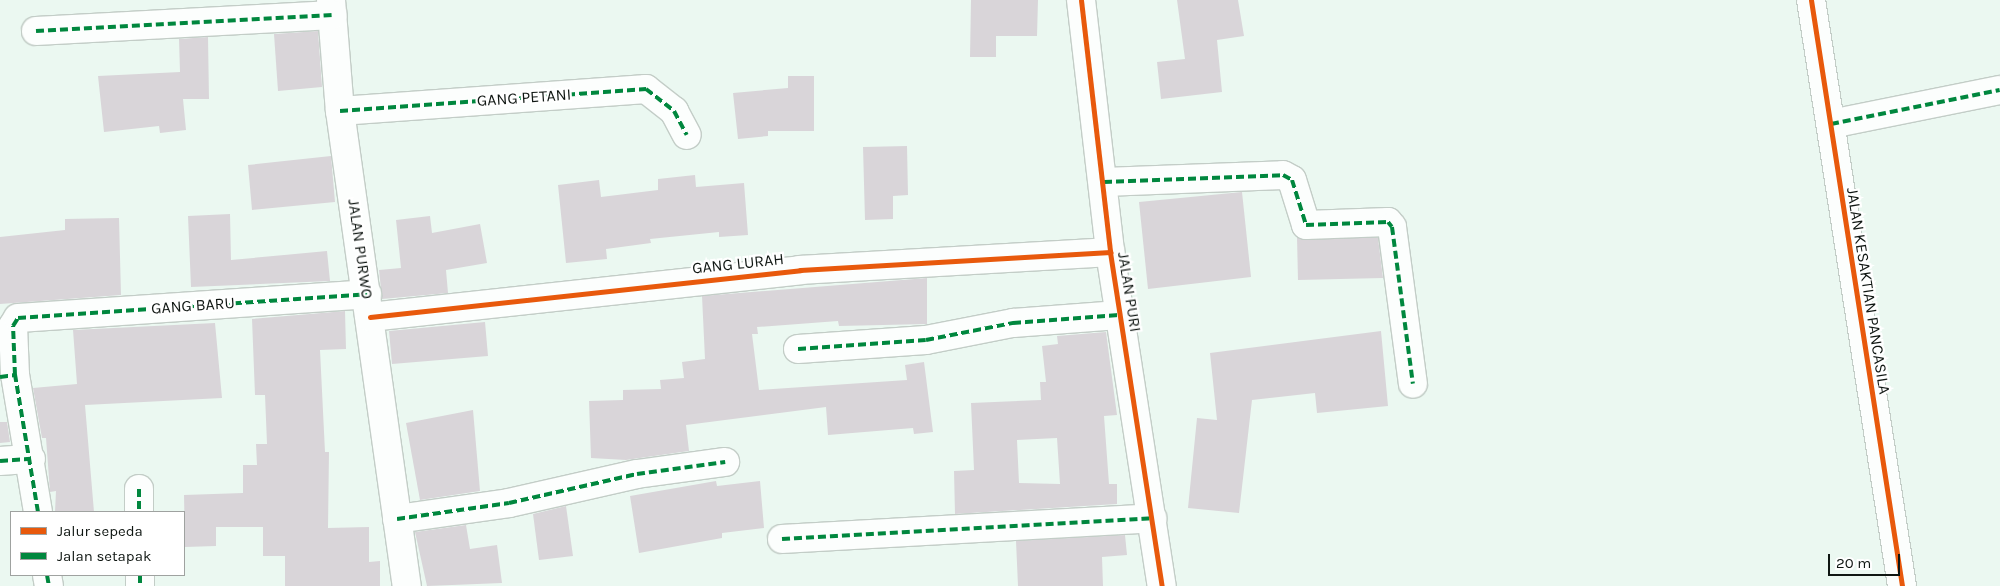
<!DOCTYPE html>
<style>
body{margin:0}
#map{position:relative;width:2000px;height:586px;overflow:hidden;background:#ebf8f1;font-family:Karla,sans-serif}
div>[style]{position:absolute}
.building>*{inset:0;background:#d9d5d9}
.roads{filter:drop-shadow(1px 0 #c3cdc7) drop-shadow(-1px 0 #c3cdc7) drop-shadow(0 1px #c3cdc7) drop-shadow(0 -1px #c3cdc7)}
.minor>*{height:28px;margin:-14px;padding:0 14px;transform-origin:14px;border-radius:14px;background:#fcfefd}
.quiet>*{height:4px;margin-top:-2px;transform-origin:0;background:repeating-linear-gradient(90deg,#00873e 0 8px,transparent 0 12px)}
.cycleway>*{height:5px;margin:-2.5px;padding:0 2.5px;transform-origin:2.5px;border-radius:2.5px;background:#e8590c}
span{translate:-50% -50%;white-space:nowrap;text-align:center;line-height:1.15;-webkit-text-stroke:4.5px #fff;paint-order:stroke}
.street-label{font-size:16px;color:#0f1612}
.legend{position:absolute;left:10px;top:511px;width:175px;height:65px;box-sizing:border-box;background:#fff;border:1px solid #9fa2a0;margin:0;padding:6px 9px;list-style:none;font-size:15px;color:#0f1612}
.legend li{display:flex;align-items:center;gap:10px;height:25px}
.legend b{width:25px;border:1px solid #9fa2a0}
.scale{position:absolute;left:1828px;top:554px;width:72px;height:22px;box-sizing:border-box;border:2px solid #0f1612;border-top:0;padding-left:6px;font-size:15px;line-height:18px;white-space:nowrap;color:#0f1612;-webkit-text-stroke:4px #fff;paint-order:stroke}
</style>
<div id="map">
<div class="building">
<i style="clip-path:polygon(971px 0,1038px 0,1037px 36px,996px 36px,996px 57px,970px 57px)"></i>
<i style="clip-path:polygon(1177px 0,1238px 0,1244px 36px,1217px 40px,1222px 92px,1161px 99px,1157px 62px,1185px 59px)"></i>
<i style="clip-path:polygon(318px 31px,322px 87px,278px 91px,274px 34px)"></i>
<i style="clip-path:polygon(208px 37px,209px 99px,183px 99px,186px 130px,160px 133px,159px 126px,104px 132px,98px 76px,180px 72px,179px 39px)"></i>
<i style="clip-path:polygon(788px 76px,814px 76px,814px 131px,768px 131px,768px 136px,738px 139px,733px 93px,788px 88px)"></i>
<i style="clip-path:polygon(907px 146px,908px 195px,893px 196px,893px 219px,865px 220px,863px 147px)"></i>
<i style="clip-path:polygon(331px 156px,335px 202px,252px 210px,248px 165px)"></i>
<i style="clip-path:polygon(695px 175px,696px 187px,744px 183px,748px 235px,719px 237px,719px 232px,650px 239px,651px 243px,606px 249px,607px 259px,566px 263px,558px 185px,599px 180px,601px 197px,658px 190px,658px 179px)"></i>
<i style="clip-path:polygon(1242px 192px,1251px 277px,1148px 289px,1139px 202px)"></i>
<i style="clip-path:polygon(230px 214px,231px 260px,327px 251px,330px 281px,191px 287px,188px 216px)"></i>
<i style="clip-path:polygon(430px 216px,432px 233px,480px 224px,487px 263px,446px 270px,448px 293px,382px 299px,379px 270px,401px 268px,396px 220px)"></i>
<i style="clip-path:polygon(119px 218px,121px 295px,0 304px,0 237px,65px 230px,65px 219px)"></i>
<i style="clip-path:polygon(1297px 237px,1378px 238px,1383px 278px,1298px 280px)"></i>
<i style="clip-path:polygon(927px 278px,927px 324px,839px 326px,838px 321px,757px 327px,758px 334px,752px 334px,759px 390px,907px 380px,905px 365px,924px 362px,933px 432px,914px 434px,913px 428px,828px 435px,826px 407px,686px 425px,689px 451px,626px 460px,591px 458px,589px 401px,623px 400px,623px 390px,661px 389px,660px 380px,684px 378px,682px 362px,705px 359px,702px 296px)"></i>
<i style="clip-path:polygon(345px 311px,346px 349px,320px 350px,325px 452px,329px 452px,328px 528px,369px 527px,369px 562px,380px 561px,380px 586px,285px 586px,285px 556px,263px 556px,263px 527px,216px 527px,216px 546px,185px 547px,184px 495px,243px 493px,243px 465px,257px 465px,256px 444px,267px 444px,265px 395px,255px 395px,252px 319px)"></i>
<i style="clip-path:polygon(485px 322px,488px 356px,392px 364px,389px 331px)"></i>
<i style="clip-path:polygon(215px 323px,222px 398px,85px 405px,94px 512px,55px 512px,56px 491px,50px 492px,46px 438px,42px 438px,33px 388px,77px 384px,73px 330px)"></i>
<i style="clip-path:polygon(1381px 331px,1388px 406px,1317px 413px,1315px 393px,1252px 400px,1239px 513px,1188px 508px,1197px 418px,1217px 420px,1210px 353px)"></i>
<i style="clip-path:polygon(evenodd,1106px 332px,1117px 415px,1104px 416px,1109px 484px,1117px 484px,1117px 504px,955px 514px,954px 471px,974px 470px,971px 403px,1041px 400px,1040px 382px,1046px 382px,1042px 346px,1058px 344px,1057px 336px,1106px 332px,1057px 438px,1060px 484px,1019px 483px,1017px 440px,1057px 438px)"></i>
<i style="clip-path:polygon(473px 410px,480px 491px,420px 500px,406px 423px)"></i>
<i style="clip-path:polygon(0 422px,7px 422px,10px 442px,0 443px)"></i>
<i style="clip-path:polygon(716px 481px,717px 486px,760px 481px,764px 528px,722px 533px,722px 538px,639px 553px,630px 496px)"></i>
<i style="clip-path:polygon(566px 506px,573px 556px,539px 560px,533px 514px)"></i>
<i style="clip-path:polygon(466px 525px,470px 549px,497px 545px,502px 583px,427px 586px,415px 532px)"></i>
<i style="clip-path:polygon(1125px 535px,1127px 555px,1102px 557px,1103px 586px,1018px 586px,1016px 541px)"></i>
</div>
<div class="roads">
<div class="minor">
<i style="left:331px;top:0;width:111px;rotate:85.4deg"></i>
<i style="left:340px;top:111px;width:480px;rotate:82deg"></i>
<i style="left:1081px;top:0;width:254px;rotate:83.4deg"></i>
<i style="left:1110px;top:252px;width:338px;rotate:81.2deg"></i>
<i style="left:1811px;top:0;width:593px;rotate:81.17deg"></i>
<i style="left:36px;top:31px;width:297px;rotate:-3.1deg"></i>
<i style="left:340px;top:111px;width:307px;rotate:-4.1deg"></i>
<i style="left:646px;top:89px;width:36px;rotate:38deg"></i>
<i style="left:674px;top:111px;width:27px;rotate:62deg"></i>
<i style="left:1831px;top:124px;width:172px;rotate:-11.4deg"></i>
<i style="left:1104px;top:182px;width:179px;rotate:-2.2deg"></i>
<i style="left:1283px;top:175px;width:10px;rotate:29deg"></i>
<i style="left:1292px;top:180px;width:47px;rotate:72.7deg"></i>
<i style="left:1306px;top:225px;width:82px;rotate:-2.1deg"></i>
<i style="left:1388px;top:222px;width:6px;rotate:51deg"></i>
<i style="left:1392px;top:227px;width:158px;rotate:82.4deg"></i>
<i style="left:370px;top:317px;width:433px;rotate:-6.2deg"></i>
<i style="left:800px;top:270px;width:311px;rotate:-3.3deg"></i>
<i style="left:798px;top:349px;width:128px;rotate:-4deg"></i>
<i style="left:926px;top:340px;width:89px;rotate:-11.1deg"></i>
<i style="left:1013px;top:323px;width:106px;rotate:-4.3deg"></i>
<i style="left:0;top:461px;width:31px;rotate:-4deg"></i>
<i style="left:139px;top:489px;width:23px;rotate:90deg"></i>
<i style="left:38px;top:512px;width:139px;rotate:-99.5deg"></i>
<i style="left:15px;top:375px;width:49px;rotate:-92.3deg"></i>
<i style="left:13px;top:326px;width:9px;rotate:-58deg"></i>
<i style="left:18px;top:318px;width:350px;rotate:-3.9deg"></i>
<i style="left:397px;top:519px;width:113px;rotate:-8.1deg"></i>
<i style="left:509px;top:503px;width:131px;rotate:-12.8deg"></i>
<i style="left:637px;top:474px;width:89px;rotate:-7.8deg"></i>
<i style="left:782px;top:539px;width:371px;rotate:-3.2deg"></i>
<i style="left:47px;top:575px;width:11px;rotate:80deg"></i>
<i style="left:140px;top:575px;width:11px;rotate:90deg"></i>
</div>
</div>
<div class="quiet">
<i style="left:36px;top:31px;width:297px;rotate:-3.1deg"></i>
<i style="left:340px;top:111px;width:307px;rotate:-4.1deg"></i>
<i style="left:646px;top:89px;width:36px;rotate:38deg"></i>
<i style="left:674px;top:111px;width:27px;rotate:62deg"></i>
<i style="left:1831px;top:124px;width:172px;rotate:-11.4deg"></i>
<i style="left:1104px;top:182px;width:179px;rotate:-2.2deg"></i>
<i style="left:1283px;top:175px;width:10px;rotate:29deg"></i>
<i style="left:1292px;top:180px;width:47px;rotate:72.7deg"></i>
<i style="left:1306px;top:225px;width:82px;rotate:-2.1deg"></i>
<i style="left:1388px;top:222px;width:6px;rotate:51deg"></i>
<i style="left:1392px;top:227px;width:158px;rotate:82.4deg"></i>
<i style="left:798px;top:349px;width:128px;rotate:-4deg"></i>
<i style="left:926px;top:340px;width:89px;rotate:-11.1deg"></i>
<i style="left:1013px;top:323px;width:106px;rotate:-4.3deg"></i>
<i style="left:0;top:377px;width:15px;rotate:-8deg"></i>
<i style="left:0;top:461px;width:31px;rotate:-4deg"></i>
<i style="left:139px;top:489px;width:23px;rotate:90deg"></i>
<i style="left:38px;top:512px;width:139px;rotate:-99.5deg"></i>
<i style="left:15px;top:375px;width:49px;rotate:-92.3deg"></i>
<i style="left:13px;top:326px;width:9px;rotate:-58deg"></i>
<i style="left:18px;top:318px;width:350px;rotate:-3.9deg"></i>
<i style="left:397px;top:519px;width:113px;rotate:-8.1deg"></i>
<i style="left:509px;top:503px;width:131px;rotate:-12.8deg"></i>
<i style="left:637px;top:474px;width:89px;rotate:-7.8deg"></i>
<i style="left:782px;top:539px;width:371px;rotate:-3.2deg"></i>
<i style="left:47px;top:575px;width:11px;rotate:80deg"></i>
<i style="left:140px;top:575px;width:11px;rotate:90deg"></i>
</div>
<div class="cycleway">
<i style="left:1081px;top:0;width:254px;rotate:83.4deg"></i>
<i style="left:1110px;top:252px;width:338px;rotate:81.2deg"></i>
<i style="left:1811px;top:0;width:593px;rotate:81.17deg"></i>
<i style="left:370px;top:317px;width:433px;rotate:-6.2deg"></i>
<i style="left:800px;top:270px;width:311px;rotate:-3.3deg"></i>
</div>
<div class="street-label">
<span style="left:524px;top:98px;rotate:-4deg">GANG PETANI</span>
<span style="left:360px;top:249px;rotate:82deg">JALAN PURWO</span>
<span style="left:738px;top:264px;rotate:-6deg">GANG LURAH</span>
<span style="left:1868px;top:291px;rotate:81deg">JALAN KESAKTIAN PANCASILA</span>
<span style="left:1129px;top:292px;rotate:81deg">JALAN PURI</span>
<span style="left:193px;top:306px;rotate:-4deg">GANG BARU</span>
</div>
<ul class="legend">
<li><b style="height:6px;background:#e8590c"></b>Jalur sepeda</li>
<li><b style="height:6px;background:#00873e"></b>Jalan setapak</li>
</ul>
<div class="scale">20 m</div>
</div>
